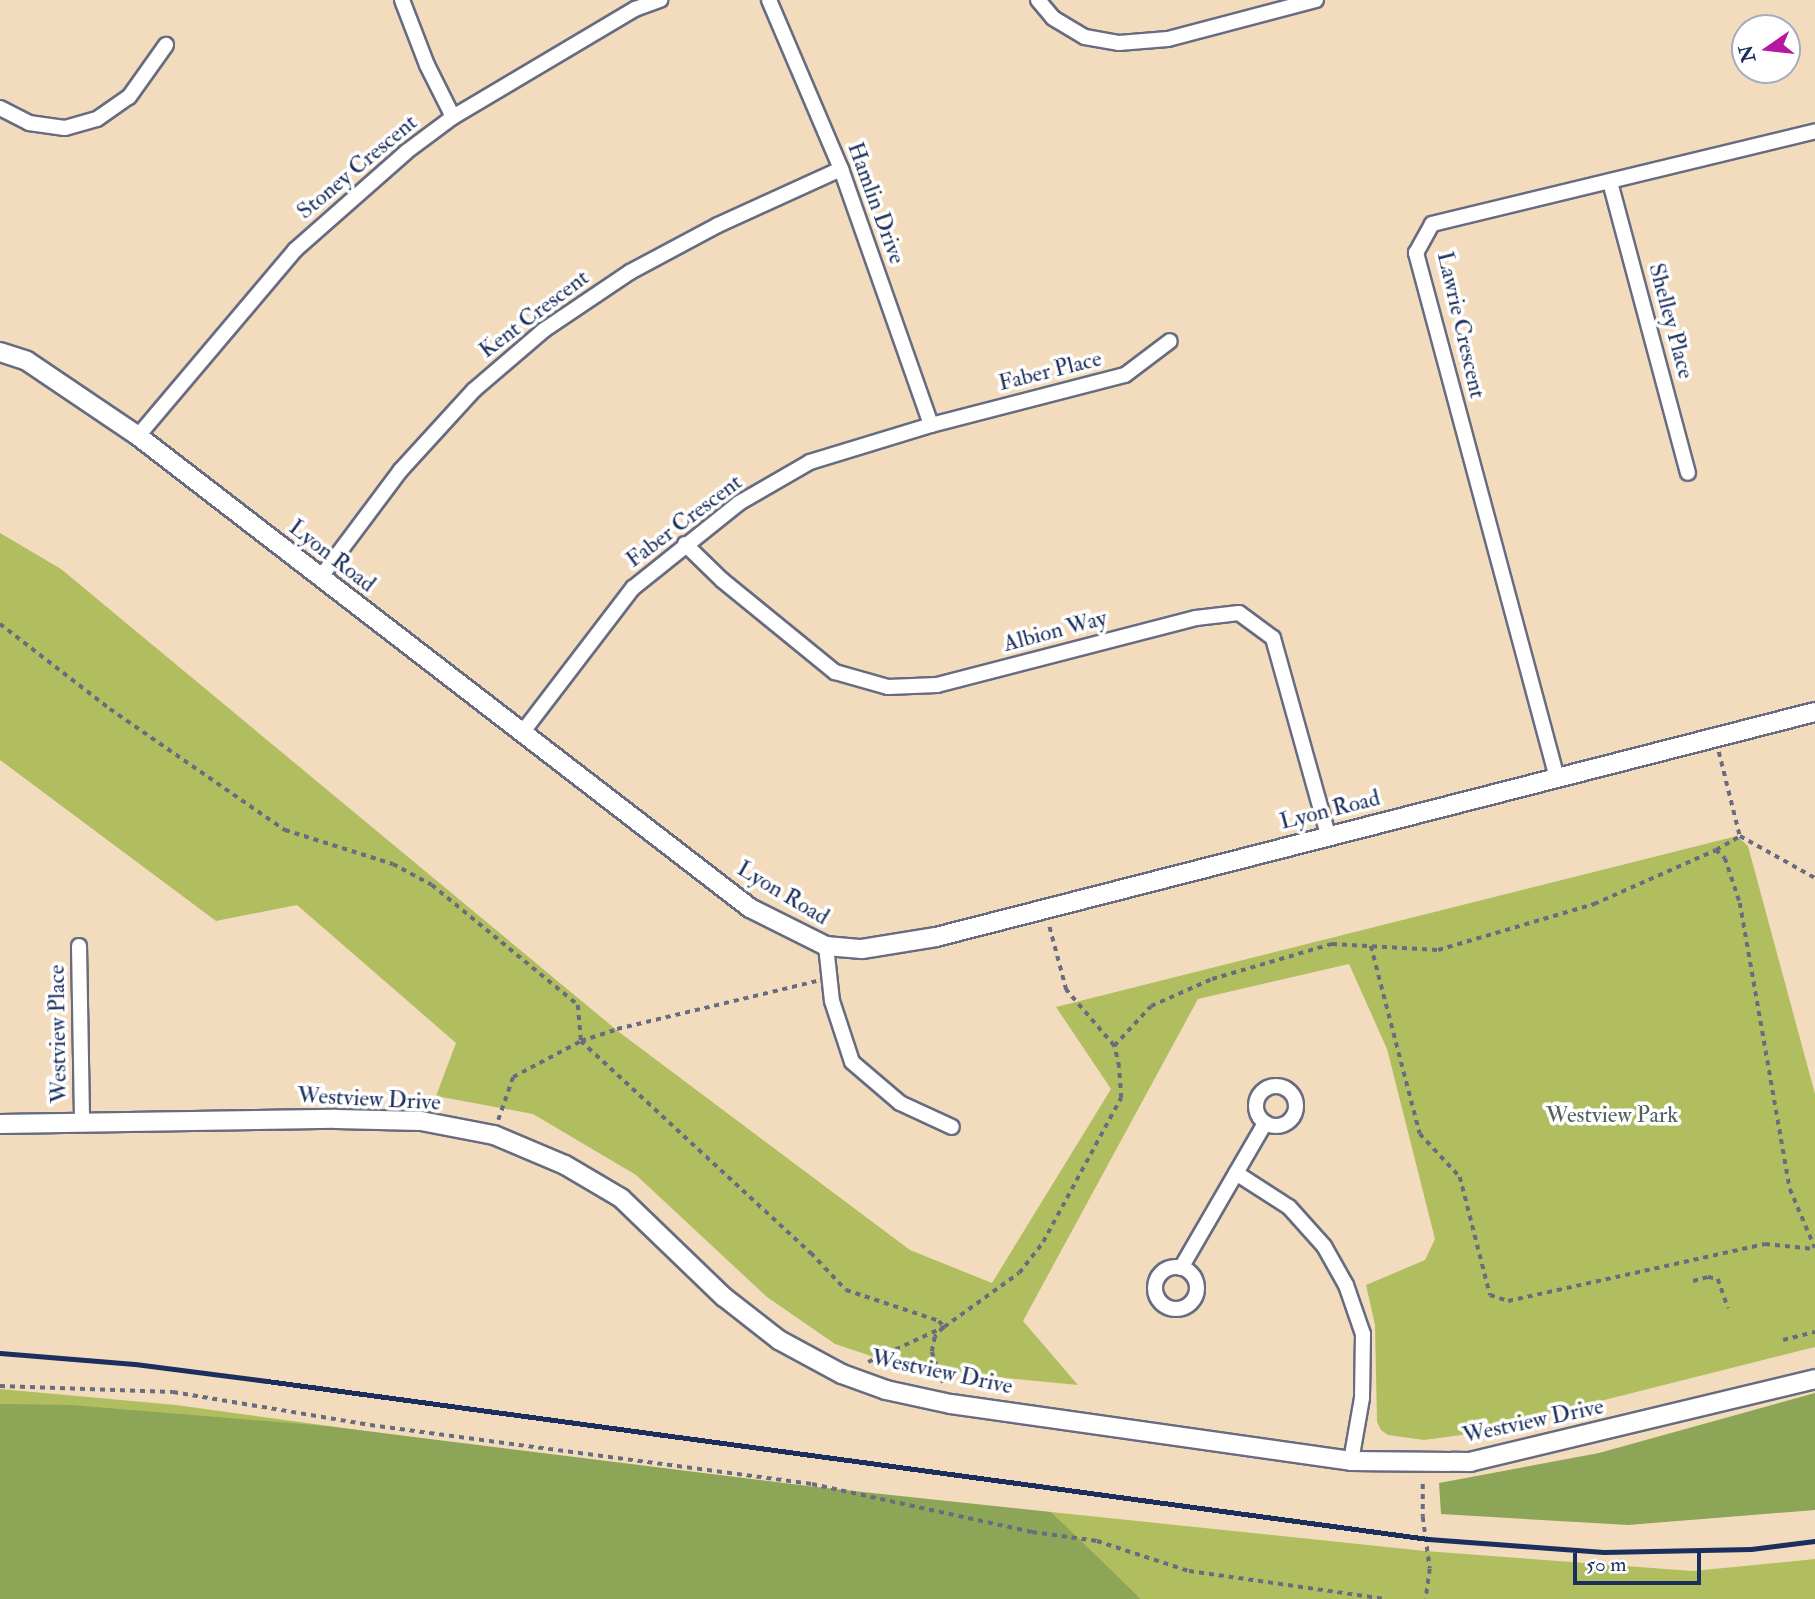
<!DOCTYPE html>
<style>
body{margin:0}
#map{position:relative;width:1815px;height:1599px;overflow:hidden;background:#f3dcbe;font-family:"IM FELL Double Pica",serif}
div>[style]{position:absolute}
.green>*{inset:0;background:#b1be60}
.forest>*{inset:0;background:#8ca556}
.path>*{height:3.5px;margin-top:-1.75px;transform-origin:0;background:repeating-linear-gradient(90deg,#676c80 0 5px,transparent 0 10px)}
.roads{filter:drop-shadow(2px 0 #676c80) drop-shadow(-2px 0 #676c80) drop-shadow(0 2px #676c80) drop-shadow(0 -2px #676c80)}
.minor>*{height:14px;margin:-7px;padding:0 7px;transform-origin:7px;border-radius:7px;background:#fff}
.minor>.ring{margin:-7px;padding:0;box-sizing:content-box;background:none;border:14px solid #fff;border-radius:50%}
.tertiary>*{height:18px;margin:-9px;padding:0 9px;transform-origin:9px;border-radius:9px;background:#fff}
.rail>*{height:5px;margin:-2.5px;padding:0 2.5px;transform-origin:2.5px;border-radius:2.5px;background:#1b2f5e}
span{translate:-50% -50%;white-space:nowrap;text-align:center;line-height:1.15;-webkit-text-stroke:7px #fff;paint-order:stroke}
.street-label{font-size:23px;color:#1b2f5e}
.park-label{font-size:23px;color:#50615f}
.north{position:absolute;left:1731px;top:14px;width:70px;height:70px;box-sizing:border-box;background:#fff;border:2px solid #a4acbf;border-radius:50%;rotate:256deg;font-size:19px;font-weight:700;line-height:28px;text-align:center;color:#1b2f5e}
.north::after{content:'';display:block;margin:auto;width:24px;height:32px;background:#b5179e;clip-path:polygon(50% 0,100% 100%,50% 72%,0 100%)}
.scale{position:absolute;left:1573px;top:1553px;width:128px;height:32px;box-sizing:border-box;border:4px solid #1b2f5e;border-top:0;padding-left:9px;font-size:21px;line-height:24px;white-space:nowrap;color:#1b2f5e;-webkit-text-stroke:5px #fff;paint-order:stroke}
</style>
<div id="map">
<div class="green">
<i style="clip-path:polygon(0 533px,61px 569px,619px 1032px,910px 1250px,992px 1283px,1111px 1089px,1056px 1007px,1737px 836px,1748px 846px,1815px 1094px,1815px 1347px,1469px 1434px,1424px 1440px,1388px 1435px,1381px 1430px,1377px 1422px,1375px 1325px,1366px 1285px,1425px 1260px,1435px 1239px,1387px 1049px,1349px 964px,1198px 999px,1023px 1321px,1078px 1385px,910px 1369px,835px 1344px,767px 1297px,636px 1175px,533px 1114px,436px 1096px,456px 1043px,297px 905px,216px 921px,0 760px)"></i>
<i style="clip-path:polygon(0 1389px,176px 1405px,1065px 1527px,1051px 1512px,1425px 1551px,1693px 1571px,1815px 1559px,1815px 1599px,1141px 1599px,1121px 1580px,1045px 1599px,0 1599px)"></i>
</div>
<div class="forest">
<i style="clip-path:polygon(1815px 1393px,1815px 1510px,1628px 1525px,1441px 1514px,1439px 1483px,1599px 1453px)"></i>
<i style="clip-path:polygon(0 1404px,71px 1405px,326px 1426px,816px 1487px,1051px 1512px,1141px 1599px,0 1599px)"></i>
</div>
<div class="path">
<i style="left:0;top:624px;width:139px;rotate:37.7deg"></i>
<i style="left:110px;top:709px;width:213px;rotate:34.7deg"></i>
<i style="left:285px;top:830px;width:113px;rotate:17.5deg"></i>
<i style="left:393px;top:864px;width:44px;rotate:28.3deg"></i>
<i style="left:432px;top:885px;width:189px;rotate:39.4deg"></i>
<i style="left:578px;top:1005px;width:36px;rotate:85deg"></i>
<i style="left:581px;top:1041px;width:313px;rotate:42.7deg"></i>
<i style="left:811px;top:1253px;width:51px;rotate:46.6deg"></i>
<i style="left:846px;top:1290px;width:98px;rotate:18.4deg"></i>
<i style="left:939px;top:1321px;width:8px;rotate:50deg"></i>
<i style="left:1719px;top:752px;width:87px;rotate:76deg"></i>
<i style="left:1740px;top:836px;width:86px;rotate:29.2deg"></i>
<i style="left:1716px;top:850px;width:28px;rotate:-30deg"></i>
<i style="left:1371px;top:946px;width:194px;rotate:75.4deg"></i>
<i style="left:1420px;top:1134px;width:59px;rotate:47.1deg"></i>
<i style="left:1460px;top:1177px;width:122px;rotate:75.7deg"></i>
<i style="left:1490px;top:1295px;width:19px;rotate:18deg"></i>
<i style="left:1508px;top:1301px;width:263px;rotate:-12.5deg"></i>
<i style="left:1765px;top:1244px;width:50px;rotate:5.7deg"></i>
<i style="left:1114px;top:1046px;width:54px;rotate:-47.2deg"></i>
<i style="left:1151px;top:1006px;width:67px;rotate:-23.9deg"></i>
<i style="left:1212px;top:979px;width:125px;rotate:-16.3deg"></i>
<i style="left:1332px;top:944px;width:106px;rotate:3.2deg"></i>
<i style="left:1438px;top:950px;width:163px;rotate:-16.4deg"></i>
<i style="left:1594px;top:904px;width:133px;rotate:-23.9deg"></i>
<i style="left:1716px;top:850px;width:12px;rotate:42deg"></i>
<i style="left:1725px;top:858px;width:47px;rotate:71.6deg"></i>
<i style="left:1740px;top:903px;width:290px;rotate:80.1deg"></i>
<i style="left:1790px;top:1189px;width:64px;rotate:67deg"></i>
<i style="left:498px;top:1120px;width:46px;rotate:-70.8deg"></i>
<i style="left:513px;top:1077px;width:77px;rotate:-27.9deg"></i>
<i style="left:581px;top:1041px;width:38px;rotate:-18deg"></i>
<i style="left:617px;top:1029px;width:206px;rotate:-13.5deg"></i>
<i style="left:1693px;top:1281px;width:16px;rotate:-15deg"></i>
<i style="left:1708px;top:1277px;width:10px;rotate:11deg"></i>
<i style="left:1718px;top:1279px;width:31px;rotate:71deg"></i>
<i style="left:943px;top:1328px;width:12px;rotate:132deg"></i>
<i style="left:935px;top:1337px;width:15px;rotate:101deg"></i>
<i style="left:932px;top:1352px;width:33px;rotate:70deg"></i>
<i style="left:1783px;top:1340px;width:33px;rotate:-14deg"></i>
<i style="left:868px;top:1362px;width:84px;rotate:-24.7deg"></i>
<i style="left:944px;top:1327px;width:92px;rotate:-35.8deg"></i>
<i style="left:1019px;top:1273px;width:39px;rotate:-52deg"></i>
<i style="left:1043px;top:1242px;width:164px;rotate:-61.6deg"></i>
<i style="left:1121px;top:1098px;width:31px;rotate:-94deg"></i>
<i style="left:1119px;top:1067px;width:22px;rotate:-103deg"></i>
<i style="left:1114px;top:1046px;width:74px;rotate:-130.6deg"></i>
<i style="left:1066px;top:990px;width:66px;rotate:-104.9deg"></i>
<i style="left:0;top:1386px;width:173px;rotate:2deg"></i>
<i style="left:173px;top:1392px;width:200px;rotate:9.5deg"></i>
<i style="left:370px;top:1425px;width:446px;rotate:7.6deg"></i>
<i style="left:812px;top:1484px;width:225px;rotate:12.3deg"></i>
<i style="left:1032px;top:1532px;width:66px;rotate:7.9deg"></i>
<i style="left:1097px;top:1541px;width:97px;rotate:18.1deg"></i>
<i style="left:1189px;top:1571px;width:198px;rotate:8.1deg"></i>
<i style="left:1423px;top:1484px;width:33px;rotate:90deg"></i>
<i style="left:1423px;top:1517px;width:52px;rotate:82.3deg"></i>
<i style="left:1430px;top:1569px;width:30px;rotate:98deg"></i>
</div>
<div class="roads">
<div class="minor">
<i style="left:402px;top:0;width:70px;rotate:69deg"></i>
<i style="left:427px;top:65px;width:58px;rotate:63.4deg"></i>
<i style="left:769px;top:0;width:184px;rotate:66.9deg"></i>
<i style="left:841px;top:169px;width:271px;rotate:70.6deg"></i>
<i style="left:1038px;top:0;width:23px;rotate:50deg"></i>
<i style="left:1053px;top:18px;width:37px;rotate:31deg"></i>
<i style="left:1085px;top:37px;width:35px;rotate:10deg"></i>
<i style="left:1119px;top:43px;width:49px;rotate:-4.7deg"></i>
<i style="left:1168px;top:39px;width:153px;rotate:-14.8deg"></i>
<i style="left:0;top:108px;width:33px;rotate:27deg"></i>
<i style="left:29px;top:123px;width:36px;rotate:8deg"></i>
<i style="left:65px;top:128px;width:33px;rotate:-16deg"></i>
<i style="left:97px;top:119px;width:39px;rotate:-35deg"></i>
<i style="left:129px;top:97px;width:64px;rotate:-54.6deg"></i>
<i style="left:1610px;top:182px;width:301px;rotate:75deg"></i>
<i style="left:138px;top:436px;width:243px;rotate:-49.8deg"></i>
<i style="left:295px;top:250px;width:148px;rotate:-41.4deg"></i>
<i style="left:406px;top:152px;width:59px;rotate:-36.7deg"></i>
<i style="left:453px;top:117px;width:212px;rotate:-30.7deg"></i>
<i style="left:635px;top:9px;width:27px;rotate:-20deg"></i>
<i style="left:685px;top:544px;width:52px;rotate:44.2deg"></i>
<i style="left:722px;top:580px;width:146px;rotate:39.2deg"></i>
<i style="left:835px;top:672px;width:55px;rotate:15.8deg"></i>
<i style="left:888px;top:687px;width:49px;rotate:-2.3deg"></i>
<i style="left:937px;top:685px;width:268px;rotate:-14.5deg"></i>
<i style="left:1196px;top:618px;width:43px;rotate:-6.6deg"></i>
<i style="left:1239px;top:613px;width:42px;rotate:36.3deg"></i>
<i style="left:1273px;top:638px;width:205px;rotate:74.4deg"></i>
<i style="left:320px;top:578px;width:134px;rotate:-53.2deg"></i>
<i style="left:400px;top:471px;width:110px;rotate:-47.6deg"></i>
<i style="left:474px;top:390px;width:92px;rotate:-40.6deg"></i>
<i style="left:544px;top:330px;width:104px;rotate:-34deg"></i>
<i style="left:630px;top:272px;width:100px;rotate:-28.1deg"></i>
<i style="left:718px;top:225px;width:135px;rotate:-24.5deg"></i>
<i style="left:522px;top:733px;width:183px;rotate:-52.6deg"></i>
<i style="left:633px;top:588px;width:136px;rotate:-38.7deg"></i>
<i style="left:739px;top:503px;width:82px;rotate:-30deg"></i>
<i style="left:810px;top:462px;width:127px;rotate:-17deg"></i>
<i style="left:931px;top:425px;width:200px;rotate:-14.5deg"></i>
<i style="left:1125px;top:375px;width:56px;rotate:-37.1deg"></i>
<i style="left:1557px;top:778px;width:544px;rotate:-105.03deg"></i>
<i style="left:1416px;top:253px;width:33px;rotate:-61deg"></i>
<i style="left:1432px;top:224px;width:394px;rotate:-13.6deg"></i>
<i style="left:79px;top:946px;width:175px;rotate:89deg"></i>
<i style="left:826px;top:946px;width:55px;rotate:83.8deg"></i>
<i style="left:832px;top:1001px;width:64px;rotate:71.8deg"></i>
<i style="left:852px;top:1062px;width:63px;rotate:40.5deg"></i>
<i style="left:900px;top:1103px;width:57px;rotate:24.8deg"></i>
<i class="ring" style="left:1256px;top:1086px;width:26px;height:26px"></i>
<i style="left:1236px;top:1173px;width:63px;rotate:32.7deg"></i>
<i style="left:1289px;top:1207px;width:52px;rotate:48.1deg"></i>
<i style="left:1324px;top:1246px;width:45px;rotate:60.6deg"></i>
<i style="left:1346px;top:1285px;width:52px;rotate:70.9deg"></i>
<i style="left:1363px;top:1334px;width:64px;rotate:90.9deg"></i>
<i style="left:1362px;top:1398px;width:64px;rotate:99.9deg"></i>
<i class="ring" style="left:1155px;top:1267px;width:28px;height:28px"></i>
<i style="left:1181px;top:1268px;width:168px;rotate:-59.9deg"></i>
</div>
<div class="tertiary">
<i style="left:0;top:352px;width:28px;rotate:18deg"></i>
<i style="left:27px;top:361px;width:134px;rotate:34deg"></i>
<i style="left:138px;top:436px;width:773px;rotate:37.64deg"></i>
<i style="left:750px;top:908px;width:85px;rotate:26.6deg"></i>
<i style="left:826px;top:946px;width:36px;rotate:5deg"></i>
<i style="left:862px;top:949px;width:75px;rotate:-9.2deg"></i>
<i style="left:936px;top:937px;width:907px;rotate:-14.36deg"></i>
<i style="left:0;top:1124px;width:336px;rotate:-0.9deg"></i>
<i style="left:336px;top:1119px;width:85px;rotate:1.3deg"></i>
<i style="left:421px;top:1121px;width:74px;rotate:10.9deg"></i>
<i style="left:494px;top:1135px;width:77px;rotate:22.9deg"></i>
<i style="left:565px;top:1165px;width:65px;rotate:30.5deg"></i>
<i style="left:621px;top:1198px;width:143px;rotate:43.9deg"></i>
<i style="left:724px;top:1297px;width:70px;rotate:38deg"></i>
<i style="left:779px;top:1340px;width:72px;rotate:28.4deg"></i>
<i style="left:842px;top:1374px;width:47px;rotate:20deg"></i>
<i style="left:886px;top:1390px;width:66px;rotate:12.2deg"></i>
<i style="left:951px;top:1404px;width:404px;rotate:8.1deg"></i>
<i style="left:1351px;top:1461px;width:119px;rotate:0.5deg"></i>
<i style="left:1470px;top:1462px;width:355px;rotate:-13.5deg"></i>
</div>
</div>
<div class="rail">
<i style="left:0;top:1353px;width:135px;rotate:4.7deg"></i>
<i style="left:135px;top:1364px;width:133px;rotate:7.3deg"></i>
<i style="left:267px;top:1381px;width:1172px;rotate:7.75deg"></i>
<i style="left:1428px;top:1539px;width:176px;rotate:4.2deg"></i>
<i style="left:1604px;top:1552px;width:147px;rotate:-1.2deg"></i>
<i style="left:1751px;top:1549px;width:64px;rotate:-7.1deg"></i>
</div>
<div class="street-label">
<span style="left:357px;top:167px;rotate:-40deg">Stoney Crescent</span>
<span style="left:876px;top:203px;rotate:70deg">Hamlin Drive</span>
<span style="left:534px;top:314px;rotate:-37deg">Kent Crescent</span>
<span style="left:1671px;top:321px;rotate:75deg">Shelley Place</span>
<span style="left:1461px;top:325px;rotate:77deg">Lawrie Crescent</span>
<span style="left:1050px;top:371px;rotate:-14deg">Faber Place</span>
<span style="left:684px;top:521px;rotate:-37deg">Faber Crescent</span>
<span style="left:332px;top:556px;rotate:38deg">Lyon Road</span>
<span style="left:1055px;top:631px;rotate:-15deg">Albion Way</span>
<span style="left:1330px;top:810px;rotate:-14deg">Lyon Road</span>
<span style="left:783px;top:893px;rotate:31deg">Lyon Road</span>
<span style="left:58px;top:1034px;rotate:-91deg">Westview Place</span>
<span style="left:369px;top:1099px;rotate:3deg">Westview Drive</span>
<span style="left:942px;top:1372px;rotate:12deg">Westview Drive</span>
<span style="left:1533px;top:1421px;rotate:-12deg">Westview Drive</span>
</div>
<div class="park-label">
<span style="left:1612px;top:1115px">Westview Park</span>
</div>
<div class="north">N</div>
<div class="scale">50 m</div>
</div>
